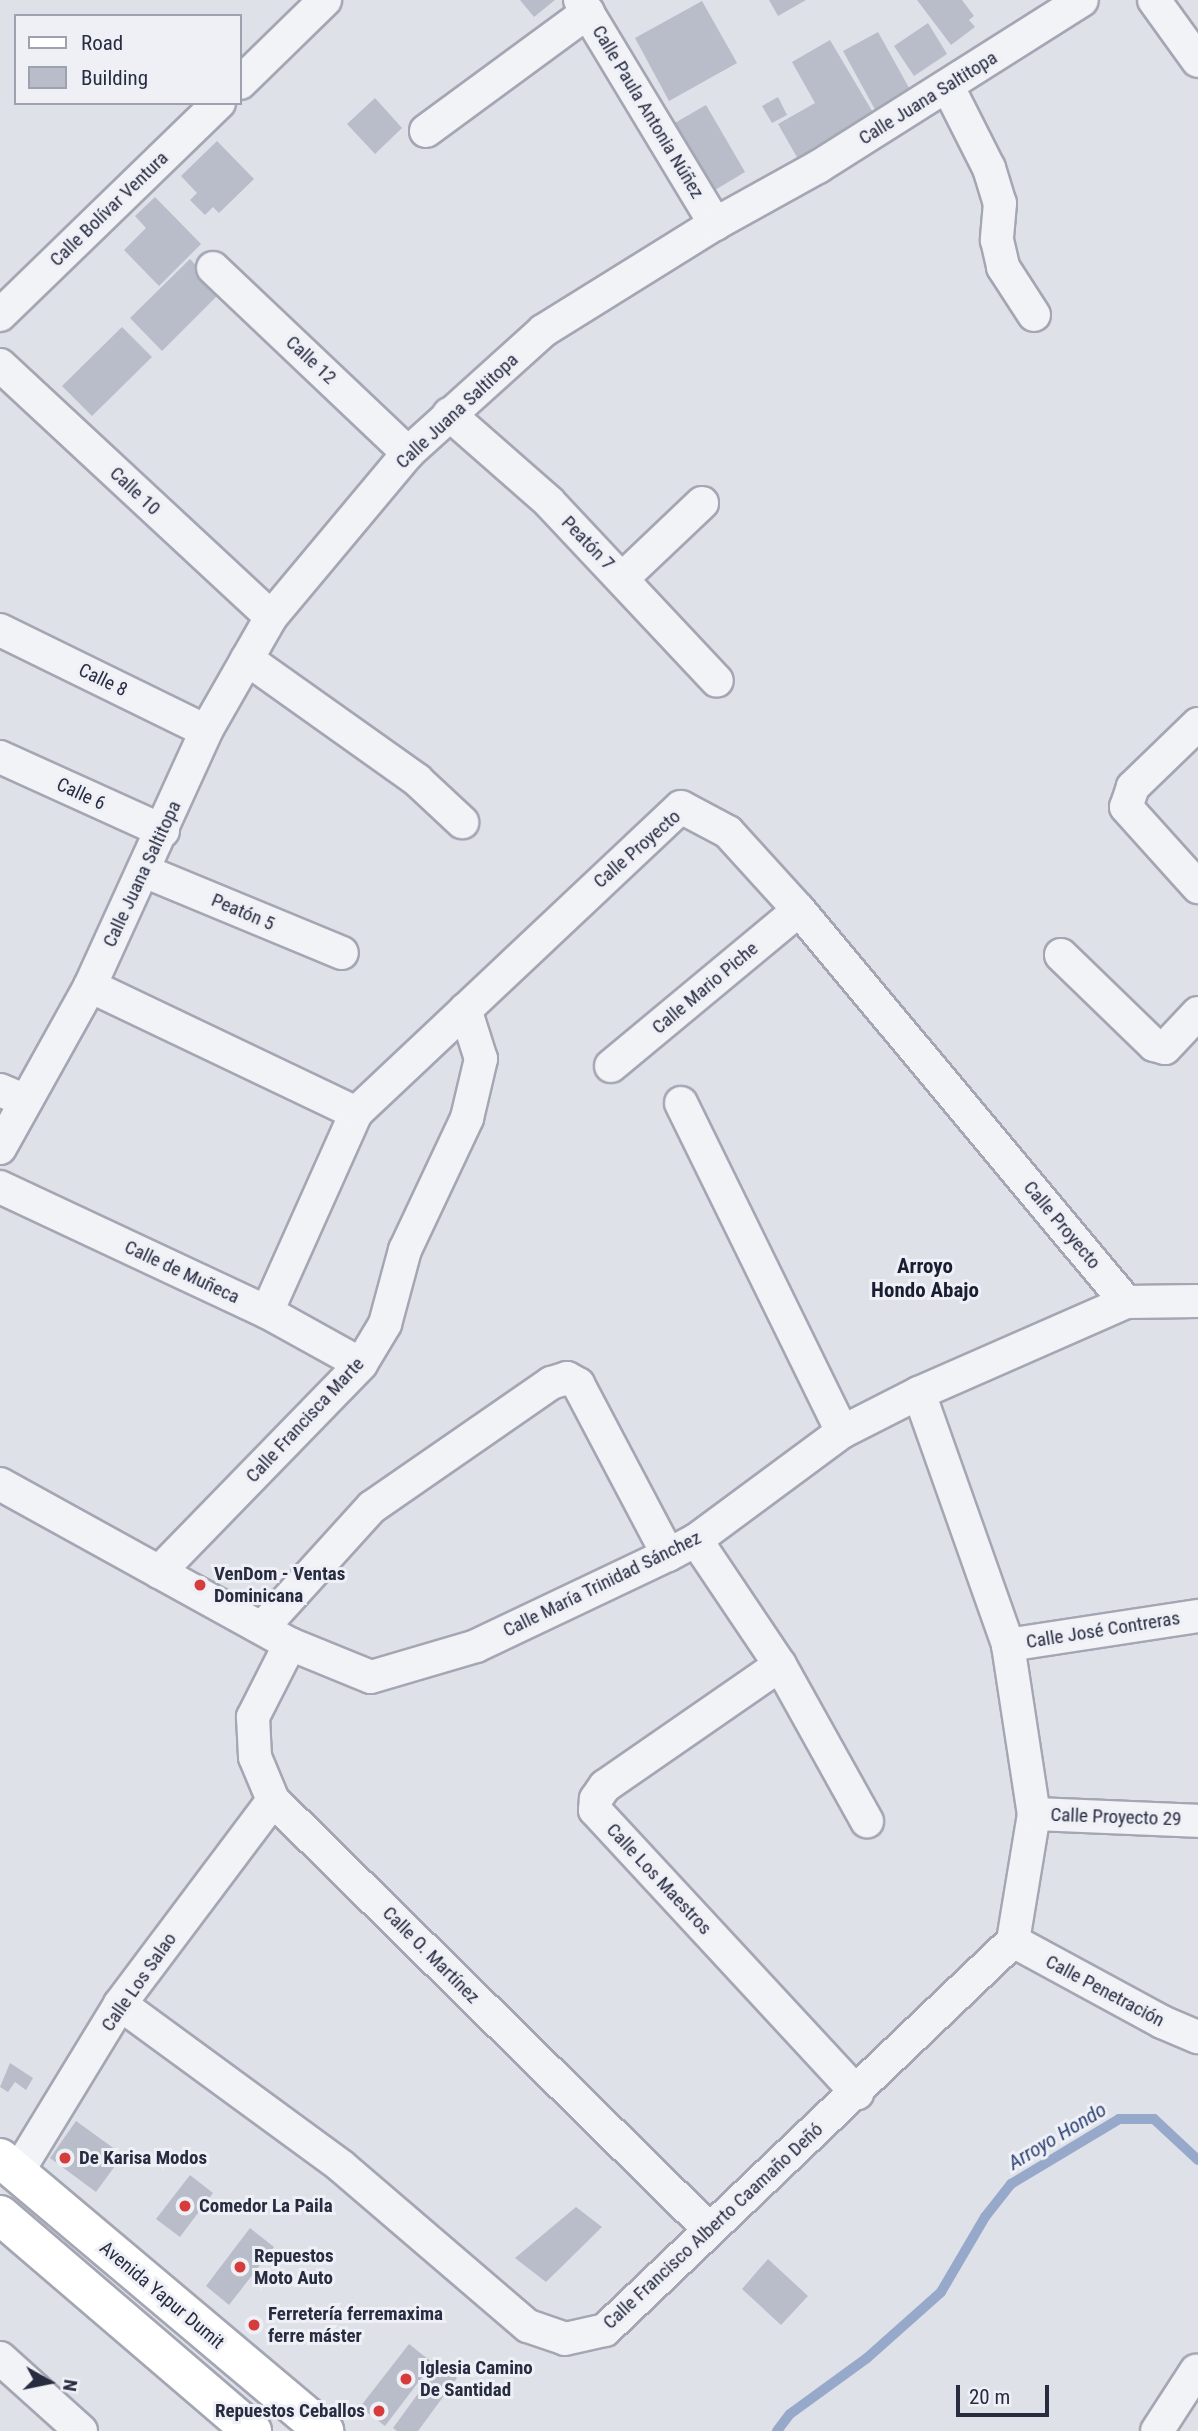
<!DOCTYPE html>
<meta charset="utf-8">
<style>
body{margin:0}
#map{position:relative;width:1198px;height:2431px;overflow:hidden;background:#dfe1e9;font-family:"Roboto Condensed",sans-serif}
div>[style]{position:absolute}
.stream>*{height:10px;margin:-5px;padding:0 5px;transform-origin:5px;border-radius:5px;background:#97a9cb}
.building>*{inset:0;background:#b9bcc9}
.roads{filter:drop-shadow(2px 0 #a4a7b3) drop-shadow(-2px 0 #a4a7b3) drop-shadow(0 2px #a4a7b3) drop-shadow(0 -2px #a4a7b3)}
.minor>*{height:32px;margin:-16px;padding:0 16px;transform-origin:16px;border-radius:16px;background:#f2f3f7}
.primary>*{height:38px;margin:-19px;padding:0 19px;transform-origin:19px;border-radius:19px;background:#fff}
.dots>*{width:19px;height:19px;translate:-50% -50%;box-sizing:border-box;border:4px solid #eef0f6;border-radius:50%}
span{translate:-50% -50%;white-space:nowrap;text-align:center;line-height:1.15;-webkit-text-stroke:6px #eef0f6;paint-order:stroke}
.street-label{font-size:19px;color:#272c41}
.poi-label{font-size:19px;color:#272c41;font-weight:700}
.left{translate:0 -50%;text-align:left}
.right{translate:-100% -50%;text-align:right}
.neighbourhood-label{font-size:21px;color:#191e32;font-weight:700}
.water-label{font-size:21px;color:#2f4477;font-style:italic}
.legend{position:absolute;left:14px;top:14px;width:228px;height:91px;box-sizing:border-box;background:#eef0f6;border:2px solid #9ea2ae;margin:0;padding:9px 12px;list-style:none;font-size:21px;color:#272c41}
.legend li{display:flex;align-items:center;gap:14px;height:35px}
.legend b{width:35px;border:2px solid #9ea2ae}
.north{position:absolute;left:14px;top:2347px;width:70px;height:70px;-webkit-text-stroke:5px #eef0f6;paint-order:stroke;rotate:99deg;font-size:19px;font-weight:700;line-height:28px;text-align:center;color:#272c41}
.north::after{content:'';display:block;margin:auto;width:24px;height:32px;background:#272c41;clip-path:polygon(50% 0,100% 100%,50% 72%,0 100%)}
.scale{position:absolute;left:956px;top:2385px;width:93px;height:32px;box-sizing:border-box;border:4px solid #272c41;border-top:0;padding-left:9px;font-size:21px;line-height:24px;white-space:nowrap;color:#272c41;-webkit-text-stroke:5px #eef0f6;paint-order:stroke}
</style>
<div id="map">
<div class="stream">
<i style="left:777px;top:2431px;width:21px;rotate:-53deg"></i>
<i style="left:790px;top:2414px;width:95px;rotate:-36deg"></i>
<i style="left:867px;top:2358px;width:99px;rotate:-41.7deg"></i>
<i style="left:941px;top:2292px;width:87px;rotate:-59.6deg"></i>
<i style="left:985px;top:2217px;width:42px;rotate:-51.8deg"></i>
<i style="left:1011px;top:2184px;width:126px;rotate:-31deg"></i>
<i style="left:1119px;top:2119px;width:35px"></i>
<i style="left:1154px;top:2119px;width:60px;rotate:43deg"></i>
</div>
<div class="building">
<i style="clip-path:polygon(520px 0,555px 0,534px 17px)"></i>
<i style="clip-path:polygon(769px 0,806px 0,778px 16px)"></i>
<i style="clip-path:polygon(917px 0,962px 0,974px 16px,969px 20px,975px 27px,951px 45px)"></i>
<i style="clip-path:polygon(702px 1px,737px 63px,669px 101px,635px 38px)"></i>
<i style="clip-path:polygon(928px 23px,947px 54px,914px 76px,894px 46px)"></i>
<i style="clip-path:polygon(878px 32px,913px 95px,878px 115px,843px 51px)"></i>
<i style="clip-path:polygon(830px 40px,878px 121px,802px 166px,778px 124px,815px 103px,792px 62px)"></i>
<i style="clip-path:polygon(778px 97px,787px 115px,772px 123px,762px 106px)"></i>
<i style="clip-path:polygon(375px 98px,402px 128px,375px 154px,347px 124px)"></i>
<i style="clip-path:polygon(706px 105px,745px 172px,705px 196px,666px 128px)"></i>
<i style="clip-path:polygon(217px 141px,254px 179px,219px 213px,213px 207px,205px 215px,190px 200px,197px 193px,181px 176px)"></i>
<i style="clip-path:polygon(155px 197px,201px 244px,159px 286px,124px 250px,146px 228px,135px 216px)"></i>
<i style="clip-path:polygon(190px 259px,221px 292px,162px 351px,130px 318px)"></i>
<i style="clip-path:polygon(122px 327px,152px 357px,92px 416px,62px 386px)"></i>
<i style="clip-path:polygon(10px 2063px,33px 2078px,26px 2090px,15px 2082px,8px 2092px,0 2087px)"></i>
<i style="clip-path:polygon(76px 2121px,123px 2155px,96px 2192px,50px 2158px)"></i>
<i style="clip-path:polygon(190px 2175px,213px 2193px,180px 2237px,156px 2219px)"></i>
<i style="clip-path:polygon(576px 2207px,602px 2227px,546px 2282px,515px 2258px)"></i>
<i style="clip-path:polygon(250px 2228px,274px 2247px,229px 2305px,206px 2286px)"></i>
<i style="clip-path:polygon(768px 2259px,808px 2296px,781px 2325px,742px 2289px)"></i>
<i style="clip-path:polygon(409px 2344px,433px 2363px,385px 2426px,360px 2407px)"></i>
<i style="clip-path:polygon(439px 2365px,457px 2378px,418px 2431px,397px 2431px,393px 2428px)"></i>
</div>
<div class="roads">
<div class="minor">
<i style="left:580px;top:0;width:262px;rotate:58.9deg"></i>
<i style="left:1154px;top:0;width:75px;rotate:54.2deg"></i>
<i style="left:240px;top:83px;width:119px;rotate:-44.3deg"></i>
<i style="left:948px;top:87px;width:91px;rotate:63.2deg"></i>
<i style="left:989px;top:168px;width:37px;rotate:73deg"></i>
<i style="left:1000px;top:203px;width:37px;rotate:95deg"></i>
<i style="left:997px;top:240px;width:28px;rotate:77deg"></i>
<i style="left:1003px;top:267px;width:57px;rotate:57.1deg"></i>
<i style="left:426px;top:131px;width:201px;rotate:-36.3deg"></i>
<i style="left:213px;top:268px;width:269px;rotate:43.5deg"></i>
<i style="left:0;top:315px;width:305px;rotate:-44.1deg"></i>
<i style="left:0;top:365px;width:370px;rotate:42.9deg"></i>
<i style="left:449px;top:414px;width:133px;rotate:41.3deg"></i>
<i style="left:549px;top:502px;width:245px;rotate:46.8deg"></i>
<i style="left:623px;top:578px;width:109px;rotate:-43.5deg"></i>
<i style="left:0;top:630px;width:229px;rotate:26.1deg"></i>
<i style="left:247px;top:659px;width:209px;rotate:35.4deg"></i>
<i style="left:417px;top:780px;width:62px;rotate:43deg"></i>
<i style="left:1198px;top:724px;width:91px;rotate:135.9deg"></i>
<i style="left:1133px;top:787px;width:21px;rotate:109deg"></i>
<i style="left:1126px;top:807px;width:108px;rotate:48deg"></i>
<i style="left:0;top:757px;width:179px;rotate:24.4deg"></i>
<i style="left:144px;top:871px;width:214px;rotate:22.5deg"></i>
<i style="left:1061px;top:955px;width:129px;rotate:44.1deg"></i>
<i style="left:1154px;top:1045px;width:11px;rotate:15deg"></i>
<i style="left:1165px;top:1048px;width:48px;rotate:-46.7deg"></i>
<i style="left:90px;top:986px;width:295px;rotate:25.5deg"></i>
<i style="left:611px;top:1066px;width:244px;rotate:-39.7deg"></i>
<i style="left:0;top:1090px;width:28px;rotate:23deg"></i>
<i style="left:681px;top:1103px;width:366px;rotate:63.9deg"></i>
<i style="left:0;top:1148px;width:185px;rotate:-60.9deg"></i>
<i style="left:90px;top:986px;width:280px;rotate:-65.5deg"></i>
<i style="left:206px;top:731px;width:131px;rotate:-60.3deg"></i>
<i style="left:271px;top:617px;width:214px;rotate:-50.1deg"></i>
<i style="left:408px;top:453px;width:182px;rotate:-42.1deg"></i>
<i style="left:543px;top:331px;width:203px;rotate:-31.9deg"></i>
<i style="left:715px;top:224px;width:118px;rotate:-29deg"></i>
<i style="left:818px;top:167px;width:312px;rotate:-32.3deg"></i>
<i style="left:0;top:1187px;width:295px;rotate:25.1deg"></i>
<i style="left:267px;top:1312px;width:107px;rotate:29deg"></i>
<i style="left:267px;top:1312px;width:218px;rotate:-65.9deg"></i>
<i style="left:356px;top:1113px;width:446px;rotate:-43.3deg"></i>
<i style="left:681px;top:807px;width:53px;rotate:28deg"></i>
<i style="left:728px;top:832px;width:105px;rotate:47.7deg"></i>
<i style="left:799px;top:910px;width:510px;rotate:50.17deg"></i>
<i style="left:919px;top:1393px;width:267px;rotate:70.5deg"></i>
<i style="left:1008px;top:1645px;width:171px;rotate:81.3deg"></i>
<i style="left:1034px;top:1814px;width:129px;rotate:99.4deg"></i>
<i style="left:0;top:1484px;width:331px;rotate:28.9deg"></i>
<i style="left:290px;top:1644px;width:87px;rotate:22.2deg"></i>
<i style="left:371px;top:1677px;width:109px;rotate:-16.4deg"></i>
<i style="left:476px;top:1646px;width:212px;rotate:-25.4deg"></i>
<i style="left:668px;top:1555px;width:32px;rotate:-28deg"></i>
<i style="left:696px;top:1540px;width:182px;rotate:-36.5deg"></i>
<i style="left:842px;top:1432px;width:86px;rotate:-26.9deg"></i>
<i style="left:919px;top:1393px;width:226px;rotate:-23.7deg"></i>
<i style="left:1126px;top:1302px;width:72px;rotate:-0.8deg"></i>
<i style="left:696px;top:1540px;width:151px;rotate:56.1deg"></i>
<i style="left:780px;top:1665px;width:179px;rotate:60.9deg"></i>
<i style="left:159px;top:1572px;width:290px;rotate:-45.8deg"></i>
<i style="left:361px;top:1364px;width:47px;rotate:-59deg"></i>
<i style="left:385px;top:1324px;width:77px;rotate:-74.9deg"></i>
<i style="left:405px;top:1250px;width:146px;rotate:-64.8deg"></i>
<i style="left:467px;top:1118px;width:61px;rotate:-76.7deg"></i>
<i style="left:481px;top:1059px;width:52px;rotate:-107.7deg"></i>
<i style="left:263px;top:1627px;width:162px;rotate:-47.8deg"></i>
<i style="left:372px;top:1507px;width:218px;rotate:-34.7deg"></i>
<i style="left:551px;top:1383px;width:17px;rotate:-17deg"></i>
<i style="left:567px;top:1378px;width:13px;rotate:29deg"></i>
<i style="left:578px;top:1384px;width:193px;rotate:62.2deg"></i>
<i style="left:290px;top:1644px;width:82px;rotate:116.9deg"></i>
<i style="left:253px;top:1717px;width:40px;rotate:87.1deg"></i>
<i style="left:255px;top:1757px;width:47px;rotate:67.3deg"></i>
<i style="left:273px;top:1800px;width:612px;rotate:44.54deg"></i>
<i style="left:1008px;top:1645px;width:192px;rotate:-8.7deg"></i>
<i style="left:780px;top:1665px;width:213px;rotate:145.3deg"></i>
<i style="left:605px;top:1786px;width:16px;rotate:125deg"></i>
<i style="left:596px;top:1799px;width:11px;rotate:95deg"></i>
<i style="left:595px;top:1810px;width:386px;rotate:47.2deg"></i>
<i style="left:1034px;top:1814px;width:164px;rotate:2.4deg"></i>
<i style="left:1013px;top:1941px;width:170px;rotate:28.5deg"></i>
<i style="left:1162px;top:2022px;width:39px;rotate:23deg"></i>
<i style="left:120px;top:2004px;width:274px;rotate:36.2deg"></i>
<i style="left:341px;top:2166px;width:246px;rotate:40.6deg"></i>
<i style="left:528px;top:2326px;width:39px;rotate:19deg"></i>
<i style="left:565px;top:2339px;width:41px;rotate:-12.7deg"></i>
<i style="left:605px;top:2330px;width:564px;rotate:-43.63deg"></i>
<i style="left:17px;top:2173px;width:198px;rotate:-58.6deg"></i>
<i style="left:120px;top:2004px;width:255px;rotate:-53.1deg"></i>
<i style="left:0;top:2358px;width:109px;rotate:42deg"></i>
<i style="left:1157px;top:2431px;width:72px;rotate:-57deg"></i>
</div>
<div class="primary">
<i style="left:0;top:2158px;width:424px;rotate:40.1deg"></i>
<i style="left:0;top:2215px;width:332px;rotate:40.6deg"></i>
</div>
</div>
<div class="dots">
<i style="left:200px;top:1585px;background:#d63c3c"></i>
<i style="left:65px;top:2158px;background:#d63c3c"></i>
<i style="left:185px;top:2206px;background:#d63c3c"></i>
<i style="left:240px;top:2267px;background:#d63c3c"></i>
<i style="left:254px;top:2325px;background:#d63c3c"></i>
<i style="left:406px;top:2379px;background:#d63c3c"></i>
<i style="left:379px;top:2411px;background:#d63c3c"></i>
</div>
<div class="street-label">
<span style="left:928px;top:98px;rotate:-32deg">Calle Juana Saltitopa</span>
<span style="left:648px;top:112px;rotate:59deg">Calle Paula Antonia Núñez</span>
<span style="left:109px;top:209px;rotate:-44deg">Calle Bolívar Ventura</span>
<span style="left:311px;top:360px;rotate:43deg">Calle 12</span>
<span style="left:457px;top:411px;rotate:-43deg">Calle Juana Saltitopa</span>
<span style="left:135px;top:491px;rotate:43deg">Calle 10</span>
<span style="left:588px;top:543px;rotate:46deg">Peatón 7</span>
<span style="left:103px;top:680px;rotate:26deg">Calle 8</span>
<span style="left:81px;top:794px;rotate:25deg">Calle 6</span>
<span style="left:637px;top:849px;rotate:-41deg">Calle Proyecto</span>
<span style="left:142px;top:874px;rotate:-65deg">Calle Juana Saltitopa</span>
<span style="left:243px;top:912px;rotate:23deg">Peatón 5</span>
<span style="left:705px;top:988px;rotate:-40deg">Calle Mario Piche</span>
<span style="left:1062px;top:1225px;rotate:50deg">Calle Proyecto</span>
<span style="left:182px;top:1272px;rotate:25deg">Calle de Muñeca</span>
<span style="left:305px;top:1420px;rotate:-47deg">Calle Francisca Marte</span>
<span style="left:602px;top:1584px;rotate:-26deg">Calle María Trinidad Sánchez</span>
<span style="left:1103px;top:1630px;rotate:-9deg">Calle José Contreras</span>
<span style="left:1116px;top:1817px;rotate:2deg">Calle Proyecto 29</span>
<span style="left:659px;top:1879px;rotate:47deg">Calle Los Maestros</span>
<span style="left:431px;top:1955px;rotate:45deg">Calle O. Martínez</span>
<span style="left:139px;top:1982px;rotate:-55deg">Calle Los Salao</span>
<span style="left:1105px;top:1991px;rotate:28deg">Calle Penetración</span>
<span style="left:713px;top:2226px;rotate:-43deg">Calle Francisco Alberto Caamaño Deñó</span>
<span style="left:162px;top:2295px;rotate:40deg">Avenida Yapur Dumit</span>
</div>
<div class="poi-label">
<span class="left" style="left:214px;top:1585px">VenDom - Ventas<br>Dominicana</span>
<span class="left" style="left:79px;top:2158px">De Karisa Modos</span>
<span class="left" style="left:199px;top:2206px">Comedor La Paila</span>
<span class="left" style="left:254px;top:2267px">Repuestos<br>Moto Auto</span>
<span class="left" style="left:268px;top:2325px">Ferretería ferremaxima<br>ferre máster</span>
<span class="left" style="left:420px;top:2379px">Iglesia Camino<br>De Santidad</span>
<span class="right" style="left:365px;top:2411px">Repuestos Ceballos</span>
</div>
<div class="neighbourhood-label">
<span style="left:925px;top:1278px">Arroyo<br>Hondo Abajo</span>
</div>
<div class="water-label">
<span style="left:1057px;top:2136px;rotate:-31deg">Arroyo Hondo</span>
</div>
<ul class="legend">
<li><b style="height:9px;background:#fff"></b>Road</li>
<li><b style="height:19px;background:#b9bcc9"></b>Building</li>
</ul>
<div class="north">N</div>
<div class="scale">20 m</div>
</div>
